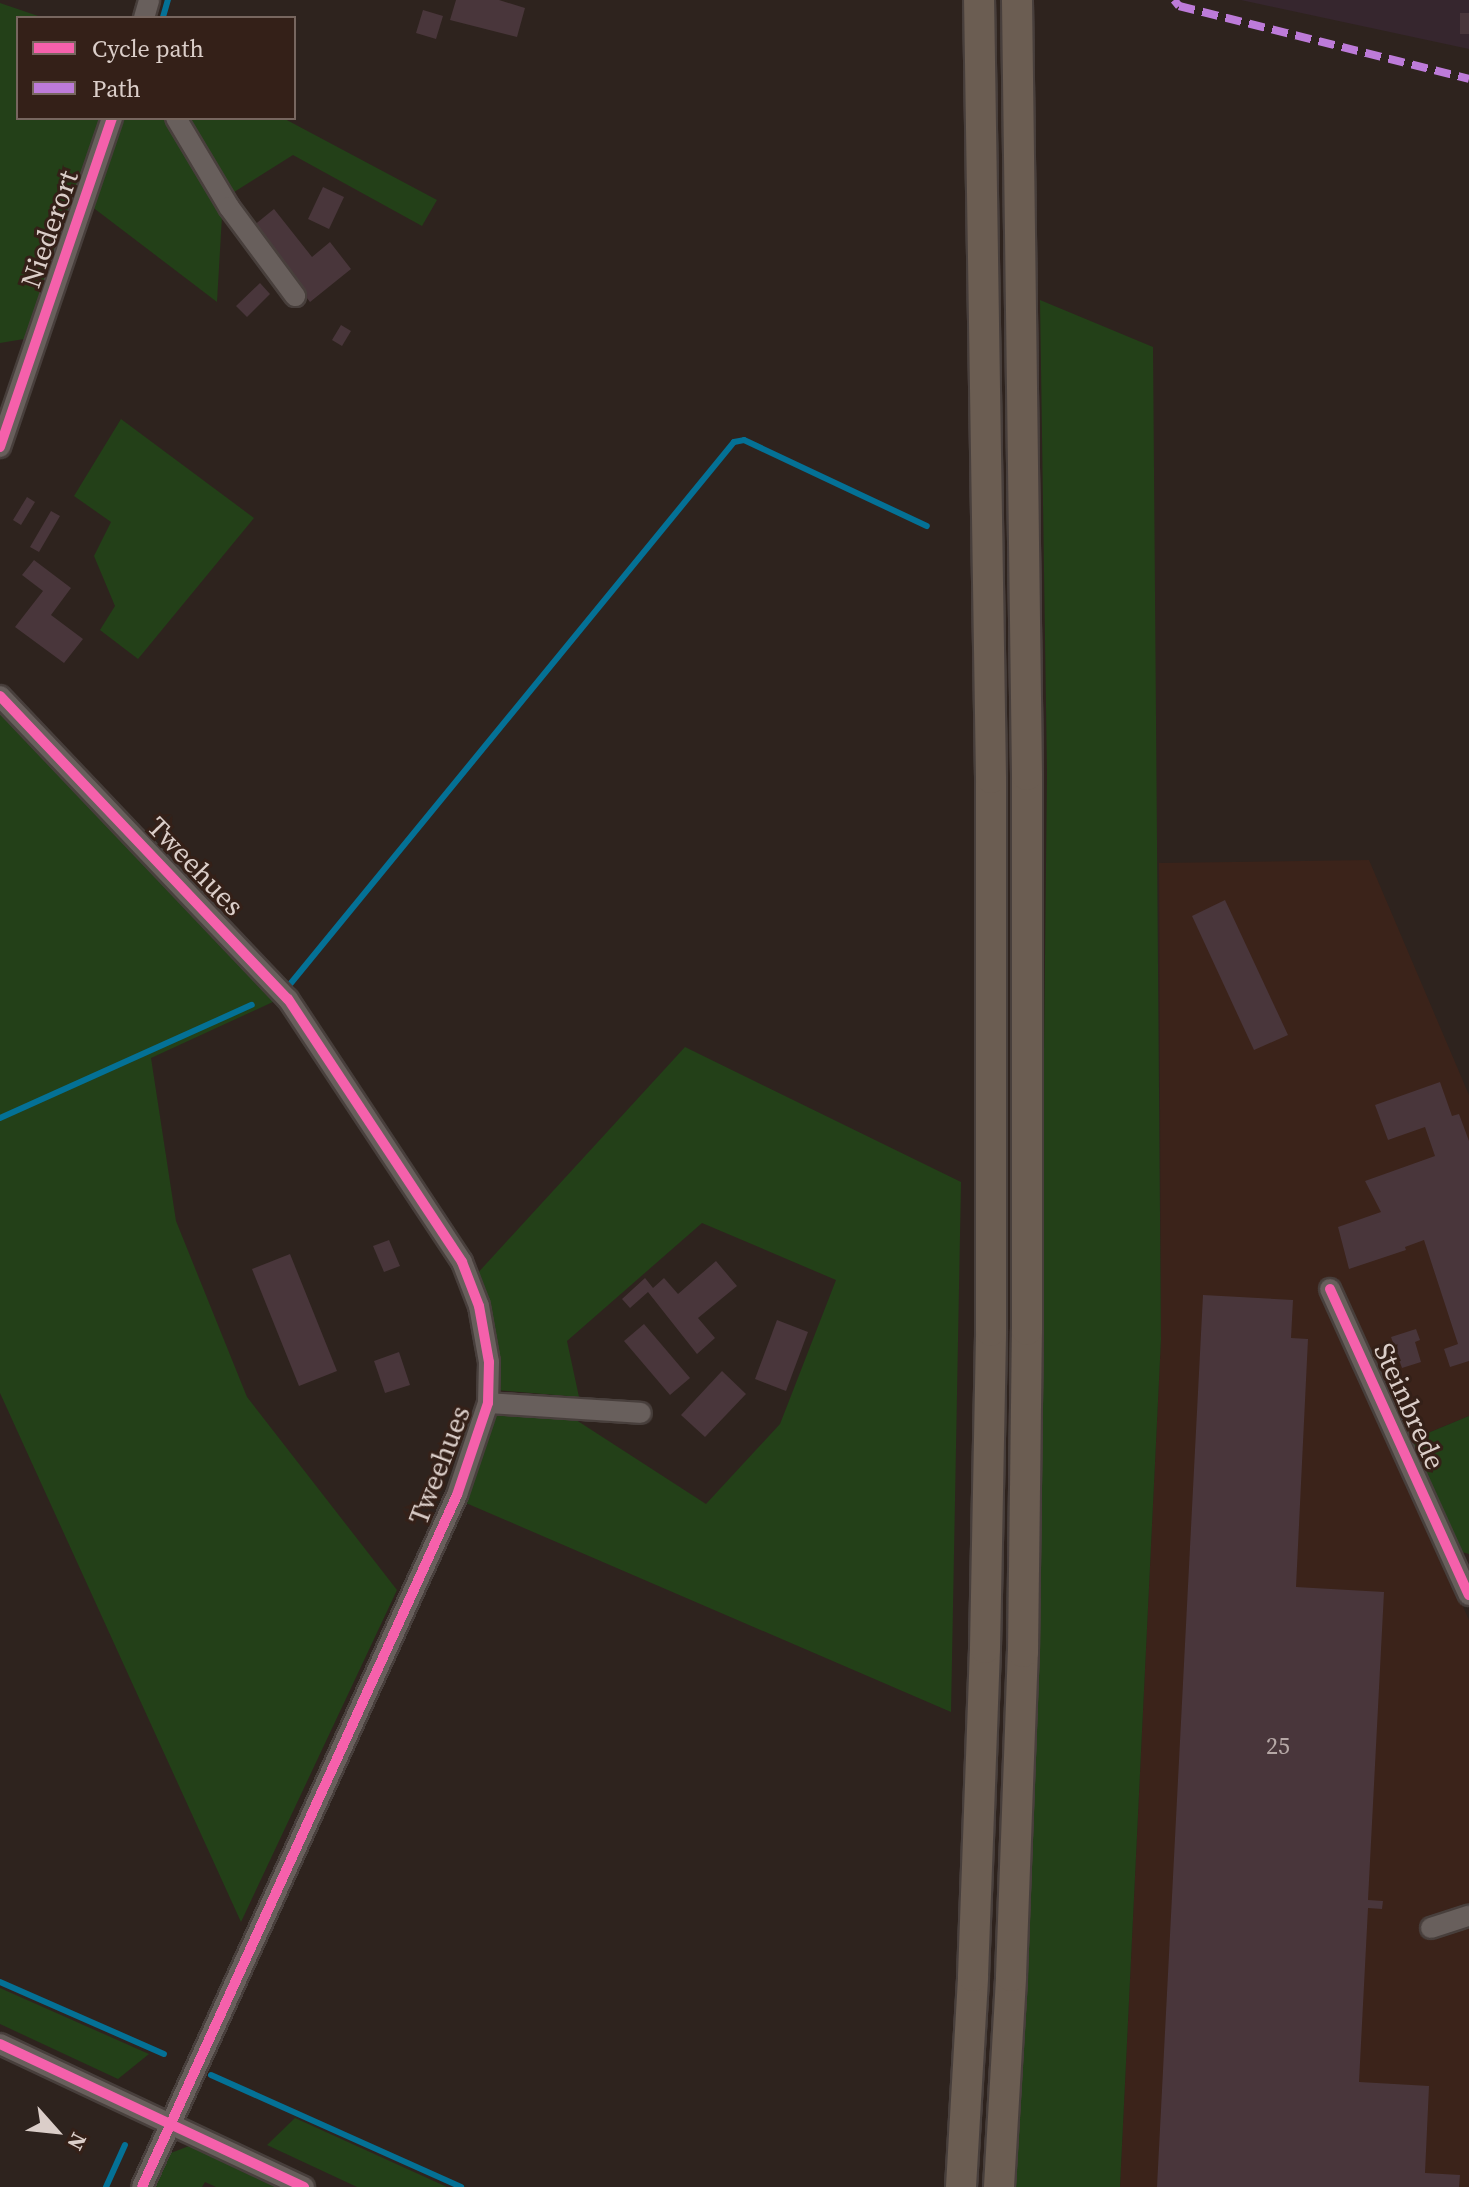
<!DOCTYPE html>
<style>
body{margin:0}
#map{position:relative;width:1469px;height:2187px;overflow:hidden;background:#2e231e;font-family:"Source Serif 4",serif}
div>[style]{position:absolute}
.commercial>*{inset:0;background:#36262e}
.built>*{inset:0;background:#3b231a}
.green>*{inset:0;background:#234018}
.stream>*{height:6px;margin:-3px;padding:0 3px;transform-origin:3px;border-radius:3px;background:#047196}
.building>*{inset:0;background:#49363b}
.roads{filter:drop-shadow(2px 0 #483f3c) drop-shadow(-2px 0 #483f3c) drop-shadow(0 2px #483f3c) drop-shadow(0 -2px #483f3c)}
.minor>*{height:20px;margin:-10px;padding:0 10px;transform-origin:10px;border-radius:10px;background:#685f5c}
.highway>*{height:30px;margin:-15px;padding:0 15px;transform-origin:15px;border-radius:15px;background:#6b5d52}
.quiet>*{height:8px;margin-top:-4px;transform-origin:0;background:repeating-linear-gradient(90deg,#bd7bd9 0 16px,transparent 0 24px)}
.cycleway>*{height:10px;margin:-5px;padding:0 5px;transform-origin:5px;border-radius:5px;background:#f560ab}
span{translate:-50% -50%;white-space:nowrap;text-align:center;line-height:1.15;-webkit-text-stroke:6px #342018;paint-order:stroke}
.number-label{font-size:24px;color:#b6a8a6}
.number-label span{-webkit-text-stroke-width:0}
.street-label{font-size:28px;color:#dbcec9}
.legend{position:absolute;left:16px;top:16px;width:280px;height:104px;box-sizing:border-box;background:#342018;border:2px solid #77665f;margin:0;padding:10px 14px;list-style:none;font-size:24px;color:#dbcec9}
.legend li{display:flex;align-items:center;gap:16px;height:40px}
.legend b{width:40px;border:2px solid #77665f}
.north{position:absolute;left:16px;top:2091px;width:80px;height:80px;-webkit-text-stroke:6px #342018;paint-order:stroke;rotate:117deg;font-size:22px;font-weight:700;line-height:32px;text-align:center;color:#dbcec9}
.north::after{content:'';display:block;margin:auto;width:28px;height:36px;background:#dbcec9;clip-path:polygon(50% 0,100% 100%,50% 72%,0 100%)}
</style>
<div id="map">
<div class="commercial">
<i style="clip-path:polygon(1241px 0,1469px 0,1469px 49px)"></i>
</div>
<div class="built">
<i style="clip-path:polygon(1369px 860px,1469px 1095px,1469px 1416px,1391px 1448px,1469px 1620px,1469px 2187px,1120px 2187px,1161px 1339px,1159px 863px)"></i>
</div>
<div class="green">
<i style="clip-path:polygon(0 3px,44px 18px,18px 18px,18px 118px,104px 118px,30px 338px,0 343px)"></i>
<i style="clip-path:polygon(120px 118px,283px 118px,437px 200px,422px 226px,293px 155px,223px 199px,217px 302px,91px 206px)"></i>
<i style="clip-path:polygon(1040px 300px,1153px 347px,1161px 1339px,1120px 2187px,1015px 2187px,1026px 1975px,1041px 1329px,1047px 773px)"></i>
<i style="clip-path:polygon(121px 419px,254px 518px,138px 659px,100px 630px,115px 606px,94px 556px,111px 522px,74px 496px)"></i>
<i style="clip-path:polygon(0 698px,275px 1001px,151px 1058px,176px 1221px,247px 1397px,397px 1590px,241px 1922px,0 1393px)"></i>
<i style="clip-path:polygon(685px 1047px,961px 1182px,951px 1712px,459px 1500px,494px 1412px,570px 1416px,706px 1504px,780px 1424px,836px 1280px,702px 1223px,567px 1341px,579px 1397px,496px 1390px,475px 1276px)"></i>
<i style="clip-path:polygon(1469px 1416px,1469px 1554px,1462px 1552px,1411px 1440px)"></i>
<i style="clip-path:polygon(0 1988px,149px 2054px,118px 2079px,0 2024px)"></i>
<i style="clip-path:polygon(295px 2118px,447px 2187px,357px 2187px,267px 2145px)"></i>
<i style="clip-path:polygon(189px 2146px,275px 2187px,216px 2187px,205px 2182px,202px 2187px,149px 2187px,163px 2156px)"></i>
</div>
<div class="stream">
<i style="left:163px;top:17px;width:18px;rotate:-74deg"></i>
<i style="left:291px;top:983px;width:699px;rotate:-50.69deg"></i>
<i style="left:734px;top:442px;width:10px;rotate:-11deg"></i>
<i style="left:744px;top:440px;width:202px;rotate:25.2deg"></i>
<i style="left:0;top:1118px;width:276px;rotate:-24.2deg"></i>
<i style="left:0;top:1982px;width:179px;rotate:23.7deg"></i>
<i style="left:211px;top:2075px;width:274px;rotate:24.1deg"></i>
<i style="left:106px;top:2187px;width:46px;rotate:-65.7deg"></i>
</div>
<div class="building">
<i style="clip-path:polygon(456px 0,499px 0,525px 8px,517px 37px,450px 20px)"></i>
<i style="clip-path:polygon(423px 10px,443px 16px,436px 39px,416px 33px)"></i>
<i style="clip-path:polygon(1460px 13px,1469px 13px,1469px 34px,1460px 34px)"></i>
<i style="clip-path:polygon(323px 187px,344px 197px,329px 229px,308px 219px)"></i>
<i style="clip-path:polygon(274px 209px,312px 257px,330px 242px,351px 269px,310px 302px,252px 227px)"></i>
<i style="clip-path:polygon(260px 283px,270px 294px,247px 317px,236px 306px)"></i>
<i style="clip-path:polygon(341px 325px,351px 331px,342px 346px,332px 340px)"></i>
<i style="clip-path:polygon(27px 497px,35px 502px,21px 525px,13px 520px)"></i>
<i style="clip-path:polygon(51px 511px,60px 516px,39px 552px,30px 547px)"></i>
<i style="clip-path:polygon(34px 560px,71px 588px,51px 615px,83px 639px,64px 663px,15px 627px,43px 591px,22px 575px)"></i>
<i style="clip-path:polygon(1225px 900px,1288px 1035px,1254px 1050px,1192px 916px)"></i>
<i style="clip-path:polygon(1440px 1082px,1452px 1116px,1459px 1114px,1469px 1141px,1469px 1361px,1450px 1367px,1444px 1349px,1458px 1344px,1424px 1240px,1405px 1247px,1406px 1250px,1349px 1269px,1338px 1227px,1381px 1212px,1365px 1181px,1435px 1156px,1425px 1127px,1388px 1140px,1375px 1105px)"></i>
<i style="clip-path:polygon(389px 1240px,400px 1266px,384px 1272px,373px 1246px)"></i>
<i style="clip-path:polygon(290px 1254px,337px 1371px,299px 1386px,252px 1269px)"></i>
<i style="clip-path:polygon(716px 1261px,737px 1286px,698px 1318px,715px 1338px,697px 1354px,648px 1292px,630px 1308px,622px 1299px,645px 1278px,653px 1288px,664px 1278px,678px 1294px)"></i>
<i style="clip-path:polygon(1203px 1295px,1293px 1300px,1291px 1338px,1308px 1339px,1296px 1587px,1384px 1592px,1368px 1900px,1383px 1901px,1382px 1909px,1368px 1908px,1359px 2082px,1429px 2086px,1425px 2173px,1460px 2175px,1459px 2187px,1157px 2187px)"></i>
<i style="clip-path:polygon(777px 1320px,808px 1332px,786px 1391px,755px 1379px)"></i>
<i style="clip-path:polygon(644px 1324px,690px 1378px,670px 1395px,624px 1341px)"></i>
<i style="clip-path:polygon(1416px 1329px,1420px 1340px,1415px 1342px,1421px 1362px,1402px 1368px,1391px 1337px)"></i>
<i style="clip-path:polygon(399px 1352px,410px 1385px,385px 1393px,374px 1361px)"></i>
<i style="clip-path:polygon(722px 1371px,746px 1394px,705px 1437px,681px 1415px)"></i>
</div>
<div class="roads">
<div class="minor">
<i style="left:144px;top:18px;width:19px;rotate:-74deg"></i>
<i style="left:176px;top:118px;width:104px;rotate:59.2deg"></i>
<i style="left:229px;top:207px;width:111px;rotate:53.4deg"></i>
<i style="left:0;top:447px;width:348px;rotate:-71.2deg"></i>
<i style="left:0;top:696px;width:418px;rotate:46.5deg"></i>
<i style="left:288px;top:999px;width:315px;rotate:56.5deg"></i>
<i style="left:462px;top:1262px;width:47px;rotate:68.9deg"></i>
<i style="left:479px;top:1306px;width:57px;rotate:79.9deg"></i>
<i style="left:489px;top:1362px;width:41px;rotate:91.4deg"></i>
<i style="left:488px;top:1403px;width:97px;rotate:108.6deg"></i>
<i style="left:457px;top:1495px;width:760px;rotate:114.48deg"></i>
<i style="left:1330px;top:1289px;width:336px;rotate:65.6deg"></i>
<i style="left:488px;top:1403px;width:153px;rotate:3.7deg"></i>
<i style="left:1431px;top:1928px;width:40px;rotate:-18deg"></i>
<i style="left:0;top:2044px;width:336px;rotate:25.2deg"></i>
</div>
<div class="highway">
<i style="left:961px;top:2187px;width:211px;rotate:-86.7deg"></i>
<i style="left:973px;top:1976px;width:328px;rotate:-87.9deg"></i>
<i style="left:985px;top:1648px;width:317px;rotate:-88.9deg"></i>
<i style="left:991px;top:1331px;width:553px;rotate:-90deg"></i>
<i style="left:991px;top:778px;width:778px;rotate:-90.88deg"></i>
<i style="left:999px;top:2187px;width:211px;rotate:-86.7deg"></i>
<i style="left:1011px;top:1976px;width:324px;rotate:-87.9deg"></i>
<i style="left:1023px;top:1652px;width:322px;rotate:-89.3deg"></i>
<i style="left:1027px;top:1330px;width:555px;rotate:-90deg"></i>
<i style="left:1027px;top:775px;width:775px;rotate:-90.74deg"></i>
</div>
</div>
<div class="quiet">
<i style="left:1174px;top:0;width:8px;rotate:50deg"></i>
<i style="left:1179px;top:6px;width:299px;rotate:14.1deg"></i>
</div>
<div class="cycleway">
<i style="left:0;top:447px;width:348px;rotate:-71.2deg"></i>
<i style="left:0;top:696px;width:418px;rotate:46.5deg"></i>
<i style="left:288px;top:999px;width:315px;rotate:56.5deg"></i>
<i style="left:462px;top:1262px;width:47px;rotate:68.9deg"></i>
<i style="left:479px;top:1306px;width:57px;rotate:79.9deg"></i>
<i style="left:489px;top:1362px;width:41px;rotate:91.4deg"></i>
<i style="left:488px;top:1403px;width:97px;rotate:108.6deg"></i>
<i style="left:457px;top:1495px;width:760px;rotate:114.48deg"></i>
<i style="left:1330px;top:1289px;width:336px;rotate:65.6deg"></i>
<i style="left:0;top:2044px;width:336px;rotate:25.2deg"></i>
</div>
<div class="number-label">
<span style="left:1278px;top:1746px">25</span>
</div>
<div class="street-label">
<span style="left:49px;top:229px;rotate:-71deg">Niederort</span>
<span style="left:196px;top:866px;rotate:46deg">Tweehues</span>
<span style="left:1410px;top:1406px;rotate:66deg">Steinbrede</span>
<span style="left:439px;top:1465px;rotate:-69deg">Tweehues</span>
</div>
<ul class="legend">
<li><b style="height:10px;background:#f560ab"></b>Cycle path</li>
<li><b style="height:10px;background:#bd7bd9"></b>Path</li>
</ul>
<div class="north">N</div>
</div>
